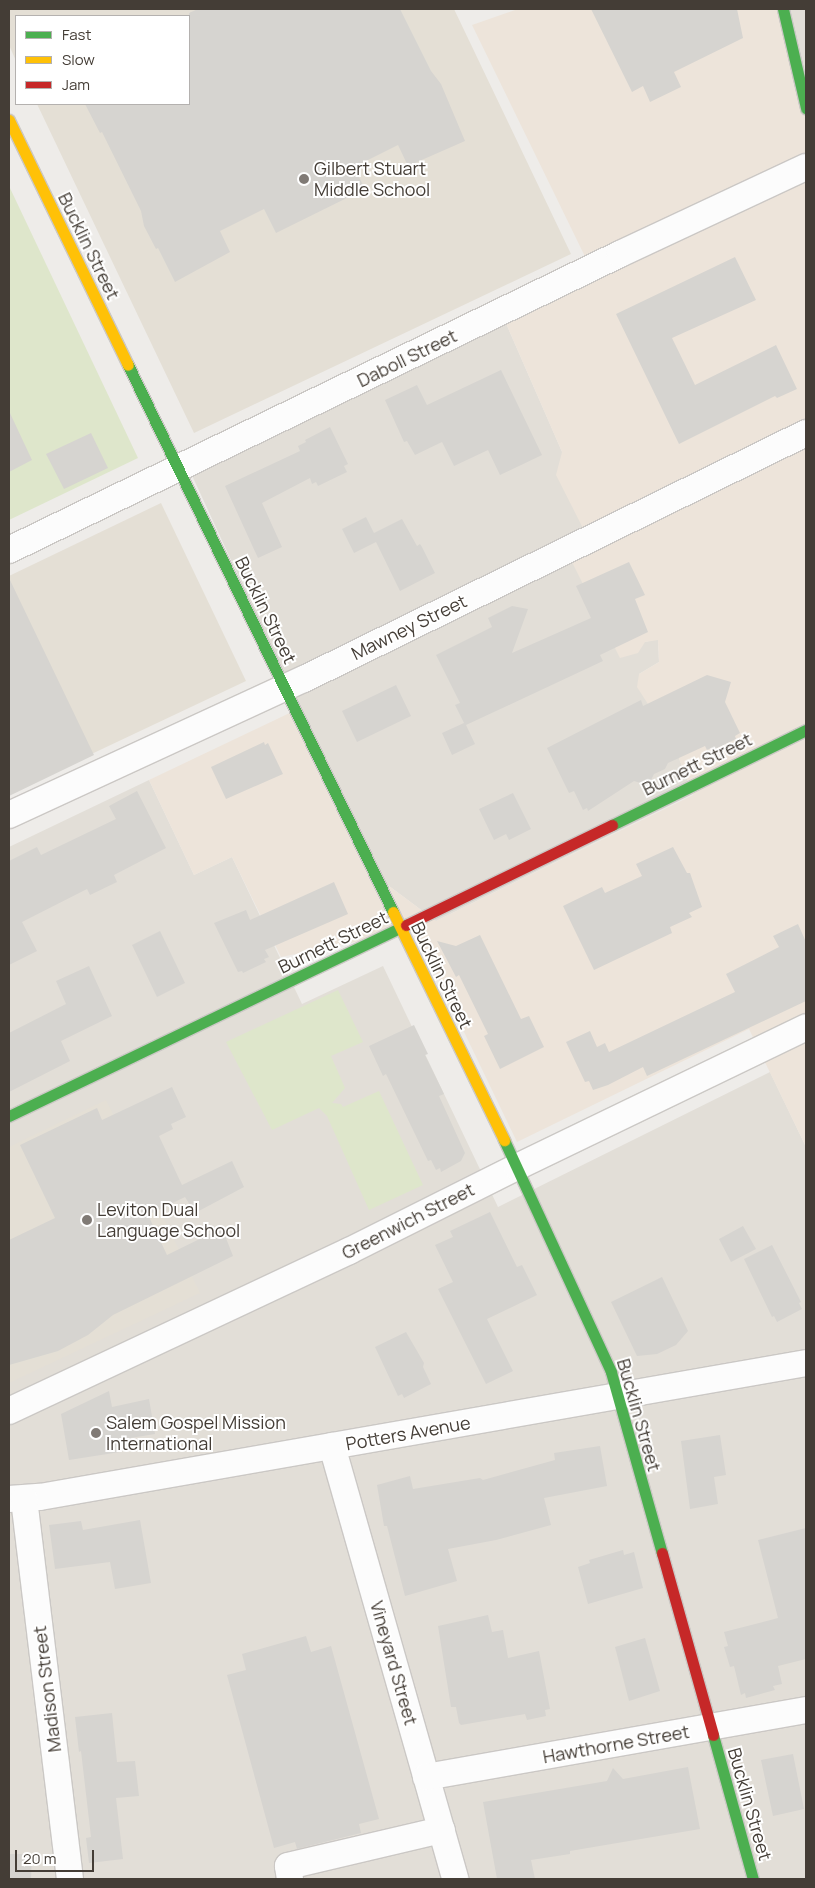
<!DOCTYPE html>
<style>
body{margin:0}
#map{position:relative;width:815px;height:1888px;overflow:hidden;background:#eeece9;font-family:Manrope,sans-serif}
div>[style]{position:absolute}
.residential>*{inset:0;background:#e2ded7}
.commercial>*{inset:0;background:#ede4da}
.education>*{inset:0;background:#e4dfd5}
.green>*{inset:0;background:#dee6cb}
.building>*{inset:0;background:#d6d4d0}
.roads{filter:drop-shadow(1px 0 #cbc8c5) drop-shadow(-1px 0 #cbc8c5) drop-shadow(0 1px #cbc8c5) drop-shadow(0 -1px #cbc8c5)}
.street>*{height:26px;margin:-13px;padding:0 13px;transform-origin:13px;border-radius:13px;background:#fcfcfc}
.fast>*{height:11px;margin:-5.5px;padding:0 5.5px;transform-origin:5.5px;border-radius:5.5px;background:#4caf50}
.slow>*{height:11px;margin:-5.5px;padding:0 5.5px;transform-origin:5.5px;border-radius:5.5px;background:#ffc107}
.jam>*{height:11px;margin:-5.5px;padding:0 5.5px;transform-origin:5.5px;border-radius:5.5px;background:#c62828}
.dots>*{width:14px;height:14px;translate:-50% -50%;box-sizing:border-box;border:2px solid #fff;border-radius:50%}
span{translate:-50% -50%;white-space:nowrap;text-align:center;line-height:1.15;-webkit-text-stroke:4px #fff;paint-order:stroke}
.poi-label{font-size:18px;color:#443d36}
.left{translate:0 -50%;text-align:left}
.street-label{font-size:18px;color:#443d36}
.frame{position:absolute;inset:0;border:10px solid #443d36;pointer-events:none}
.legend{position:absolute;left:15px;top:15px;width:175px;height:90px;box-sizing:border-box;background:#fff;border:1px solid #b4b1af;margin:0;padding:6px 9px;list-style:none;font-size:15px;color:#443d36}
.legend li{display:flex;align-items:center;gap:10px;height:25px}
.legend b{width:25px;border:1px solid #b4b1af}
.scale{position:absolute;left:15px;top:1850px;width:79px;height:22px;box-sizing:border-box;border:2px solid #443d36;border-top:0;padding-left:6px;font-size:15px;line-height:18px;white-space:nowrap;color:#443d36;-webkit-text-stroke:4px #fff;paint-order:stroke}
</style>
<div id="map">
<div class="residential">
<i style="clip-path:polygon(789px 9px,806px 9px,806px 88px)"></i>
<i style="clip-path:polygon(505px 321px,645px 642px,658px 639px,659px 662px,639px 674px,673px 743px,693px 794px,436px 921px,377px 877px,190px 471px)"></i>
<i style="clip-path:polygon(149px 780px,194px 875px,232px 857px,302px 1004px,383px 966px,498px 1207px,770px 1072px,806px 1147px,806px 1879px,9px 1879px,9px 847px)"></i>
</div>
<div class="commercial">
<i style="clip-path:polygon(518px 9px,789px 9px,806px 88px,806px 1147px,749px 1029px,517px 1142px,415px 930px,281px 957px,232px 857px,194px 875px,149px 780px,298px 709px,377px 877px,436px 921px,693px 795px,673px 743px,637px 687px,639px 674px,659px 662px,658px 640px,645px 642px,638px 653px,620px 658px,572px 562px,592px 546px,556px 475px,562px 452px,505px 321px,595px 277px,472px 25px)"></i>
</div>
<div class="education">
<i style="clip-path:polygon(9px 9px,454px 9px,571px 254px,194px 433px,37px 104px,189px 104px,189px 16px,16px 16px,16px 61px,9px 45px)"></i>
<i style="clip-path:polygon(161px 503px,246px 681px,9px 793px,9px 576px)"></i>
<i style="clip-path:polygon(106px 1100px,200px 1293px,9px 1383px,9px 1147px)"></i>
</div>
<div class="green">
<i style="clip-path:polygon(9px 186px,138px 458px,9px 520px)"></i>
<i style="clip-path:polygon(338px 990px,363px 1042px,331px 1056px,345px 1088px,332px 1103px,341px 1104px,343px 1107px,379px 1091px,423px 1185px,369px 1210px,327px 1116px,319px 1108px,272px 1130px,226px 1042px)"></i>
</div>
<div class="building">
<i style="clip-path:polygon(198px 9px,400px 9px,431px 71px,441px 84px,465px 141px,408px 166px,398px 145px,354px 167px,365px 189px,276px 233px,264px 209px,220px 231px,230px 252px,175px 282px,158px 248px,156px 249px,144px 226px,141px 211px,102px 132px,100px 133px,85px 104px,189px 104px,189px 13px)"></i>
<i style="clip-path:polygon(591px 9px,737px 9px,743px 38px,674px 72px,681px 87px,650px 102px,643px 86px,632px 92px)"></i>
<i style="clip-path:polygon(735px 257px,756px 300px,672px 338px,695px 385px,776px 345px,797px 389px,777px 398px,775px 396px,679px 444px,616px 314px)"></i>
<i style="clip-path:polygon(501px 370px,542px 455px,500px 475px,488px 450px,454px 466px,442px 442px,415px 455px,407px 441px,404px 442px,385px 400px,417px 385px,427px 405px)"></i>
<i style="clip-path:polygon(9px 411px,32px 460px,9px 472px)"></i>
<i style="clip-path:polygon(330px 427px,348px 464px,344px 466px,347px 472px,318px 486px,316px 482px,312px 484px,310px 478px,262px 503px,282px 547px,258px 558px,225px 486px,300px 451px,298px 446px,306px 442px,305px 440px)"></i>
<i style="clip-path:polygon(91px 433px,108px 468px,64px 489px,46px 454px)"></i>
<i style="clip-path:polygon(366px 517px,374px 533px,402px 519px,417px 546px,420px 544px,422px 547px,435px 573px,400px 591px,376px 542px,354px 553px,342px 529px)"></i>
<i style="clip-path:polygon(629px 562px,645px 595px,635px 599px,648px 632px,600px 655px,603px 661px,466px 725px,475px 744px,452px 755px,442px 733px,464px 723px,455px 705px,460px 703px,436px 655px,492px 627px,488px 618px,512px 606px,528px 609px,512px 653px,591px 618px,576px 586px)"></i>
<i style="clip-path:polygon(9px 578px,94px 755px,9px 796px)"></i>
<i style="clip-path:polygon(707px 675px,731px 682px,725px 702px,740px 733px,735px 736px,736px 739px,713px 750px,712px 748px,707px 750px,705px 746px,668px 763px,665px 769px,654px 774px,651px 780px,644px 784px,634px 781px,588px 811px,587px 808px,583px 810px,574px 791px,569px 793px,547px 748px,641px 700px,643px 706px)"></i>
<i style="clip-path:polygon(396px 685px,411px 716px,357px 742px,342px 711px)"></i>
<i style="clip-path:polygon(264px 742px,265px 745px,268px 743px,283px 774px,226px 799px,211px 767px)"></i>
<i style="clip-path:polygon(137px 791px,166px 848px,114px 875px,117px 882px,90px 895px,87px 889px,22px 922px,37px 951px,9px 965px,9px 861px,37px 847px,41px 855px,116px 819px,109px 806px)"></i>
<i style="clip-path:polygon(513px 793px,531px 829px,509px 840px,506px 834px,494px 840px,479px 809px)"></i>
<i style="clip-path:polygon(673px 847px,687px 873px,690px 873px,702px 907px,689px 913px,692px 917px,670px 927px,672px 933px,594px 970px,563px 906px,602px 887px,605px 893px,642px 876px,636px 864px)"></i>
<i style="clip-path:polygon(334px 882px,348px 914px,265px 950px,269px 957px,264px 959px,266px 962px,243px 973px,242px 971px,238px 972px,214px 923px,246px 910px,250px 920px)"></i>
<i style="clip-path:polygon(798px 924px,806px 942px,806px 1001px,647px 1076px,643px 1067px,608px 1085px,593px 1090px,589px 1081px,585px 1082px,566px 1042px,590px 1031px,597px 1047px,605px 1043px,609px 1052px,735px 992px,726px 974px,779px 947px,773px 936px)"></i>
<i style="clip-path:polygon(160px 931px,185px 983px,157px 997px,132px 945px)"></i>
<i style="clip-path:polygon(480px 935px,521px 1019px,529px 1016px,544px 1047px,500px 1069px,484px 1036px,488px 1034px,459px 975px,456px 977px,437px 941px,456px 946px)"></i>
<i style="clip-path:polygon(89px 966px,112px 1016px,61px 1041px,70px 1061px,9px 1092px,9px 1033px,66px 1004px,56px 981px)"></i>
<i style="clip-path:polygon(414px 1025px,428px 1054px,425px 1055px,444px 1094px,439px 1096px,465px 1153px,461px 1161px,441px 1172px,440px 1168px,436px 1170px,431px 1160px,428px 1161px,386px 1074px,383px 1076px,369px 1046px)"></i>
<i style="clip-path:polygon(172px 1087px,186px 1117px,171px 1124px,173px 1129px,159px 1136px,182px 1185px,232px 1161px,244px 1187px,195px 1213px,185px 1197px,148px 1215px,167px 1255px,222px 1228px,233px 1256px,113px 1315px,88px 1335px,58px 1351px,9px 1365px,9px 1240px,55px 1218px,20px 1145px,97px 1108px,102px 1120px)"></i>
<i style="clip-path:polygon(490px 1212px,517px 1267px,522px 1265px,537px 1295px,487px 1319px,513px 1371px,486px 1384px,438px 1289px,453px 1282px,435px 1245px,453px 1237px,450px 1231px)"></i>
<i style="clip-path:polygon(743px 1226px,756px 1249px,731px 1262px,719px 1239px)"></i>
<i style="clip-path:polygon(772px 1245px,801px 1302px,799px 1303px,802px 1309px,777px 1322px,774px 1316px,772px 1317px,744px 1259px)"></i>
<i style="clip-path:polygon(662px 1277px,688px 1331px,676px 1345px,657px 1354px,637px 1356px,611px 1302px)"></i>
<i style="clip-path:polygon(406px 1332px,424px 1363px,423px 1367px,431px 1384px,404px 1398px,402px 1394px,398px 1396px,375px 1347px)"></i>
<i style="clip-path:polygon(109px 1391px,112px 1407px,149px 1399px,155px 1434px,118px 1440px,120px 1452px,69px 1460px,61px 1414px)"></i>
<i style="clip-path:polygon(720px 1435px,726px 1475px,714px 1477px,718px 1504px,690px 1509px,681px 1441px)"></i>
<i style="clip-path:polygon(600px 1446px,607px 1486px,544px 1498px,551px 1525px,496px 1540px,448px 1549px,457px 1581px,405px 1596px,387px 1526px,384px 1526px,377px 1485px,410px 1476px,413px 1489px,480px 1478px,483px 1480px,555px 1460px,554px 1453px)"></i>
<i style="clip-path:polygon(140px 1520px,151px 1583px,115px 1589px,110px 1562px,55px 1569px,49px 1525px,81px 1521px,83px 1530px)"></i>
<i style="clip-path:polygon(806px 1528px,806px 1659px,778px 1666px,782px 1684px,773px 1686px,775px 1690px,746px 1698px,745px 1693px,741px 1695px,734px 1666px,730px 1667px,724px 1647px,728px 1646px,724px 1632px,778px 1618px,758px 1540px)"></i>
<i style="clip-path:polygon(623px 1550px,624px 1555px,634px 1552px,643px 1588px,588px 1604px,578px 1567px,590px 1563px,589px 1560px)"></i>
<i style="clip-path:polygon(488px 1615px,492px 1632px,503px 1630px,508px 1658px,539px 1651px,550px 1709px,545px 1710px,546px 1716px,527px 1720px,525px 1714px,461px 1725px,459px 1723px,456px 1707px,451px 1707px,438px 1626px)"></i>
<i style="clip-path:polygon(306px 1636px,311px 1652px,331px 1646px,379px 1819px,359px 1824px,361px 1833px,297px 1849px,295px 1842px,274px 1848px,227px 1675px,246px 1670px,242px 1654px)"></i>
<i style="clip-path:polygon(645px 1638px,660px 1691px,629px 1701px,615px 1647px)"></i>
<i style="clip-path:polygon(112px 1713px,117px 1762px,135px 1761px,139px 1796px,116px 1798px,123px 1859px,89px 1863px,86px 1838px,91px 1837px,81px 1751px,79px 1752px,75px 1717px)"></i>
<i style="clip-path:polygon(793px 1754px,804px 1809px,773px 1816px,761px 1760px)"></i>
<i style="clip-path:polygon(688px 1767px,700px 1829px,570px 1851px,570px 1854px,531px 1860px,535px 1879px,497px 1879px,483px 1802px,607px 1781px,613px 1768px,623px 1779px)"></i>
<i style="clip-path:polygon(9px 1854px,32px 1854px,31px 1879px,9px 1879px)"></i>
</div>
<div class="roads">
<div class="street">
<i style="left:9px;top:550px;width:679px;rotate:-25.85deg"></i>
<i style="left:620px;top:254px;width:205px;rotate:-25.1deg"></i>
<i style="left:9px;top:815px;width:325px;rotate:-24.8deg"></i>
<i style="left:304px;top:679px;width:559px;rotate:-26.11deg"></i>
<i style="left:9px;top:1411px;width:376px;rotate:-25.2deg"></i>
<i style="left:349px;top:1251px;width:188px;rotate:-26.6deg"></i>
<i style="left:517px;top:1167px;width:321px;rotate:-25.8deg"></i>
<i style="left:332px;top:1446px;width:450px;rotate:74.1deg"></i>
<i style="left:9px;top:1499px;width:31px;rotate:-4deg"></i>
<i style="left:40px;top:1497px;width:778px;rotate:-9.92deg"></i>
<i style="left:24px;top:1499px;width:383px;rotate:83.1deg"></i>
<i style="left:426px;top:1777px;width:386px;rotate:-10deg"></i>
<i style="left:290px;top:1879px;width:13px;rotate:-99deg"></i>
<i style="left:288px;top:1866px;width:158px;rotate:-13.2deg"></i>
</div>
<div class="fast">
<i style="left:783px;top:9px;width:102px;rotate:76.9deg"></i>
<i style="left:128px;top:365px;width:608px;rotate:64.15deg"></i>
<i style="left:612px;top:825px;width:216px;rotate:-26.1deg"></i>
<i style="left:9px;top:1116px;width:441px;rotate:-25.7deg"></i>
<i style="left:504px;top:1140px;width:255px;rotate:65.2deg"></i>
<i style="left:611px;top:1372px;width:188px;rotate:74.3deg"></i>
<i style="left:713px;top:1735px;width:149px;rotate:74.5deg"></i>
</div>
<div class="slow">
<i style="left:9px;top:120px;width:272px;rotate:64.1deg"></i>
<i style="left:393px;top:912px;width:254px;rotate:64deg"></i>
</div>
<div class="jam">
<i style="left:406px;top:925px;width:229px;rotate:-25.9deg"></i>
<i style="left:662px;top:1553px;width:189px;rotate:74.3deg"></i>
</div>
</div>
<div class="dots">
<i style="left:304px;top:179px;background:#807a75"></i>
<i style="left:87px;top:1220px;background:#807a75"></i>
<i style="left:96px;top:1433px;background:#807a75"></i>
</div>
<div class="poi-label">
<span class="left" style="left:314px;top:179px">Gilbert Stuart<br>Middle School</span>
<span class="left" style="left:97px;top:1220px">Leviton Dual<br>Language School</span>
<span class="left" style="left:106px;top:1433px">Salem Gospel Mission<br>International</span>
</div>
<div class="street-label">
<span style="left:89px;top:246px;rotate:64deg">Bucklin Street</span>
<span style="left:407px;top:358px;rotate:-26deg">Daboll Street</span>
<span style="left:266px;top:610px;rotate:64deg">Bucklin Street</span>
<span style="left:409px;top:627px;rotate:-26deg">Mawney Street</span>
<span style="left:697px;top:764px;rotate:-26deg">Burnett Street</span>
<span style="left:333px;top:942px;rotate:-26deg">Burnett Street</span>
<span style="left:442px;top:975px;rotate:64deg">Bucklin Street</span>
<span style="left:408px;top:1221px;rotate:-27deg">Greenwich Street</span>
<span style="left:639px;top:1415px;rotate:74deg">Bucklin Street</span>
<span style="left:408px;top:1433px;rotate:-10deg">Potters Avenue</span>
<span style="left:394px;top:1663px;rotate:74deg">Vineyard Street</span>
<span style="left:47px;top:1689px;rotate:-97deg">Madison Street</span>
<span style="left:616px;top:1744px;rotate:-10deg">Hawthorne Street</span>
<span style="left:750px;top:1804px;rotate:74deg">Bucklin Street</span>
</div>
<div class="frame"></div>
<ul class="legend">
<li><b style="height:6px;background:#4caf50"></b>Fast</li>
<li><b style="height:6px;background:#ffc107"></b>Slow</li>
<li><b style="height:6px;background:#c62828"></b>Jam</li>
</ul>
<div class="scale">20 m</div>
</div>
